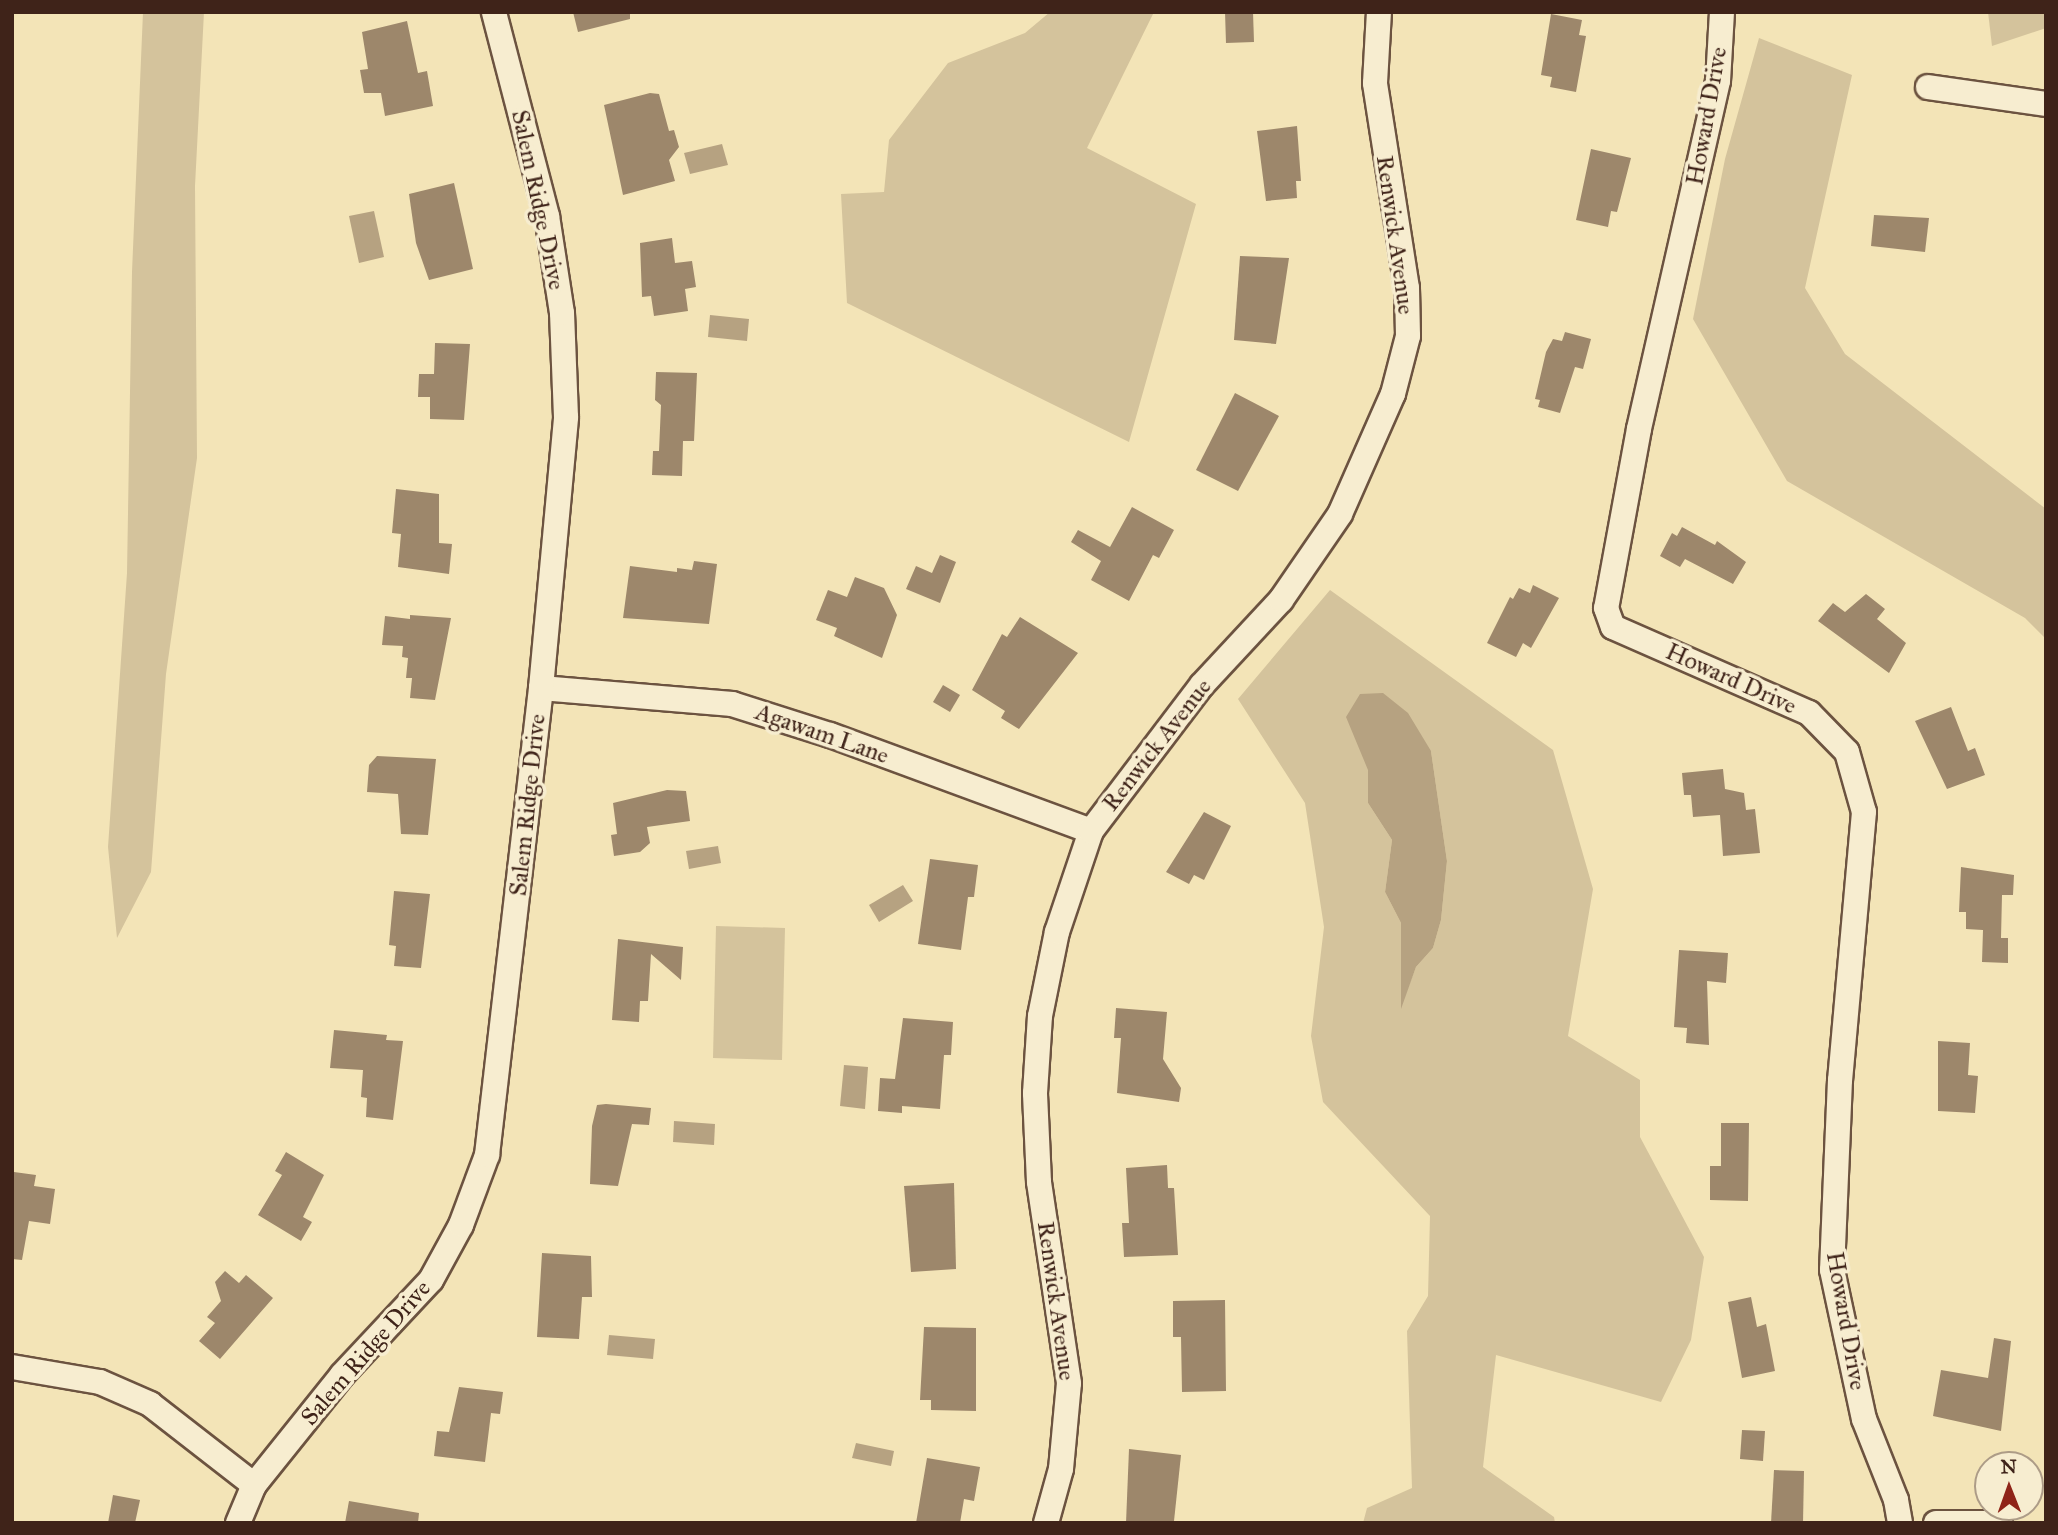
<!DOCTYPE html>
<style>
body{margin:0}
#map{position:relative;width:2058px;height:1535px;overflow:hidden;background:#f3e4b7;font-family:"IM FELL Great Primer",serif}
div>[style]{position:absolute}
.green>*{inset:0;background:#d4c39c}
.water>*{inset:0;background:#b6a281}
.building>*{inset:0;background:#9d876b}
.roads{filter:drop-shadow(2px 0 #6c5340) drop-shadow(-2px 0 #6c5340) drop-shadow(0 2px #6c5340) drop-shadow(0 -2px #6c5340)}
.minor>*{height:24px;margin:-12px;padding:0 12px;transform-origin:12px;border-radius:12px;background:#f7edd0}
span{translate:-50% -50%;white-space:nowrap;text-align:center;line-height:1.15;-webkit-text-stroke:7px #f7edd0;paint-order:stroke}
.street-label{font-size:24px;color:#3f2319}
.frame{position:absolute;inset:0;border:14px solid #3f2319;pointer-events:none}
.north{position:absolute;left:1974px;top:1451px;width:70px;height:70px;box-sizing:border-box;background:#f7edd0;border:2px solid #ad9c87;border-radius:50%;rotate:359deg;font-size:19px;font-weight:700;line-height:28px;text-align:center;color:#3f2319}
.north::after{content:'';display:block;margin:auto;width:24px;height:32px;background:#8f2418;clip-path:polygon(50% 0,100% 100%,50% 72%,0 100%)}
</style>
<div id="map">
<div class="green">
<i style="clip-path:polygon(143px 12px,204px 12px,195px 186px,197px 458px,166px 674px,151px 872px,117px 938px,108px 847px,127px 573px,132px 272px)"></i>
<i style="clip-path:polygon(1050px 12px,1154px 12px,1087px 148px,1196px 204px,1129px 442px,847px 303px,841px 194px,884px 192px,889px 140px,948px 63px,1025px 33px)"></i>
<i style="clip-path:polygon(1988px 12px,2046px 12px,2046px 28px,1992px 46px)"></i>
<i style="clip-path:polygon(1759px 38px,1852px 75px,1805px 288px,1845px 354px,2046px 509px,2046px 639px,2025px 618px,1787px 481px,1693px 319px,1725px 159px)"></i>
<i style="clip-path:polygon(evenodd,1330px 590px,1553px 750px,1593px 889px,1568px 1036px,1640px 1080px,1640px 1137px,1704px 1257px,1691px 1340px,1661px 1402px,1496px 1355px,1483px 1467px,1554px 1517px,1555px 1523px,1363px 1523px,1367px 1508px,1412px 1488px,1407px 1331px,1428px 1296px,1430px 1216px,1323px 1102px,1311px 1036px,1324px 927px,1305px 803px,1238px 699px,1330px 590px,1431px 751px,1447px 861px,1441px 920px,1433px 948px,1416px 967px,1401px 1006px,1401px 923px,1385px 892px,1392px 840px,1368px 803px,1368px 770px,1431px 751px)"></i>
<i style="clip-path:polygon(716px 926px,785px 928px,782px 1060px,713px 1058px)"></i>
</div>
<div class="water">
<i style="clip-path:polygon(722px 144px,728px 165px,690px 174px,684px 153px)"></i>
<i style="clip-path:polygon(374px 211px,384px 257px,359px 263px,349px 216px)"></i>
<i style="clip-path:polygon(710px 315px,749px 319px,747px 341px,708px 337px)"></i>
<i style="clip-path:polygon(1383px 693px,1408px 713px,1431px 751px,1447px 861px,1441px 920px,1433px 948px,1416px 967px,1401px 1009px,1401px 923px,1385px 892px,1392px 840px,1368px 803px,1368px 770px,1346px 717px,1360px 694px)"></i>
<i style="clip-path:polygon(718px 846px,721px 863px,689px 869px,686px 851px)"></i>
<i style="clip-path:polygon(903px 885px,913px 901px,879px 922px,869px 905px)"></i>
<i style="clip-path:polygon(844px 1065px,868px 1067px,865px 1109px,840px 1106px)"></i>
<i style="clip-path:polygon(674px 1121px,715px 1124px,714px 1145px,673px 1142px)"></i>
<i style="clip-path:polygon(609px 1335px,655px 1339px,653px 1359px,607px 1355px)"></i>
<i style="clip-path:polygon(856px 1443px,894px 1451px,891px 1466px,852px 1458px)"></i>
</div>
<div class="building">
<i style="clip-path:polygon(573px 12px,630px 12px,630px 19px,578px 32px)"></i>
<i style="clip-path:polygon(1225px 12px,1253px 12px,1254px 42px,1226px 43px)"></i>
<i style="clip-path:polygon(1551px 14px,1582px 20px,1579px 35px,1586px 36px,1576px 92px,1550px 87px,1552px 77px,1541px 75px)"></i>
<i style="clip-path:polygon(407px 21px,418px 73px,427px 71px,433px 106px,385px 116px,381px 93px,364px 93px,360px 70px,368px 69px,362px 32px)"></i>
<i style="clip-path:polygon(650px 93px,659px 94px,669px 131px,674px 130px,679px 147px,669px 160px,675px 181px,623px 195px,604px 105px)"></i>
<i style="clip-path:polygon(1297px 126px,1301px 181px,1296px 181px,1297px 198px,1266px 201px,1257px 131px)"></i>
<i style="clip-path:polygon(1591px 149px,1631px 158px,1617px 212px,1611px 211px,1608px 227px,1576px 220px)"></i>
<i style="clip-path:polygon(454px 183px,473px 269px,429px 280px,416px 243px,409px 194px)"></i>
<i style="clip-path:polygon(1874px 215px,1929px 218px,1925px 252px,1871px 246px)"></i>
<i style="clip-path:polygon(672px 238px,675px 263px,692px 261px,696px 287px,685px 289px,688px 311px,654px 316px,651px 296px,642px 297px,640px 243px)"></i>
<i style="clip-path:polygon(1240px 256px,1289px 258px,1276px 344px,1234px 340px)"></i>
<i style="clip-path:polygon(1565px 332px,1591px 339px,1583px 369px,1575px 367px,1560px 413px,1538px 407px,1540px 400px,1535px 399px,1546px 352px,1553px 339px,1562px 341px)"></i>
<i style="clip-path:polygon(435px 343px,470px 344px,464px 420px,430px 419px,430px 397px,418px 397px,419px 374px,434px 374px)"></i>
<i style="clip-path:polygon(656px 372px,697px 373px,694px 441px,683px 441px,682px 476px,652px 475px,653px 451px,659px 451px,661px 405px,655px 400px)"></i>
<i style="clip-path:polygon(1235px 393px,1279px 416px,1238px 491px,1196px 470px)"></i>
<i style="clip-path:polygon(396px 489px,439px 494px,439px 543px,452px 544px,449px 574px,398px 567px,401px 534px,392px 533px)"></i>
<i style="clip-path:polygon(1132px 507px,1174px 530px,1159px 558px,1153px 555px,1129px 601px,1091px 580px,1101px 561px,1071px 542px,1078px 530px,1110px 547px)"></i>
<i style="clip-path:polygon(1682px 527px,1715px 545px,1717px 541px,1746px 562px,1733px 584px,1685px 559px,1680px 567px,1660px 556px,1672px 533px,1677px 536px)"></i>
<i style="clip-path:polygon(940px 555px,956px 562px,940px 603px,906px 589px,916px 566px,932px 573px)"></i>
<i style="clip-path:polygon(694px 561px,717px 564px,709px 624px,623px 618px,630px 566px,677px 572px,677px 568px,692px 570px)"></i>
<i style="clip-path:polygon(855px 577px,884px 588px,897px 615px,882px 658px,834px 636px,837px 628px,816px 620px,828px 590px,847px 597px)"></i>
<i style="clip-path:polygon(1533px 585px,1559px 598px,1531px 648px,1523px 643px,1516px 657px,1487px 643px,1510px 597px,1513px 599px,1519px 588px,1530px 593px)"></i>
<i style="clip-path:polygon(1866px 594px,1885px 609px,1877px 619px,1906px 643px,1889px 673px,1818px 621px,1833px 603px,1845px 612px)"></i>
<i style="clip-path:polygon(410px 615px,451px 618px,435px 700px,410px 698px,412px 678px,406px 678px,408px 658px,402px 657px,403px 646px,382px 645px,385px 616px,410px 619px)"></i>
<i style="clip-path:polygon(1020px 617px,1078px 653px,1019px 729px,1001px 718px,1005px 711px,972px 690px,1002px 634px,1007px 637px)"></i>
<i style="clip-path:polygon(943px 685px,960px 695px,950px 712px,933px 702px)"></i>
<i style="clip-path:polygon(1951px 707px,1968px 751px,1975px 748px,1985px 775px,1947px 789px,1915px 721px)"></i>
<i style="clip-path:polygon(377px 756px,436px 759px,428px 835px,401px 834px,398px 794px,367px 792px,369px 765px)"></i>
<i style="clip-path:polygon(1723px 769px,1725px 789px,1744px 793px,1746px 810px,1755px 809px,1760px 853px,1723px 856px,1720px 815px,1693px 817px,1691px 795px,1684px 795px,1682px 773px)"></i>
<i style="clip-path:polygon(667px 790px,686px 791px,690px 821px,647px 827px,650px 843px,640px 852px,614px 856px,611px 835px,617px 834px,613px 803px)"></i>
<i style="clip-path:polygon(1204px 812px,1231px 826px,1204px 880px,1194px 875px,1189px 884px,1166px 872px)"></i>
<i style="clip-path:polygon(930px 859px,978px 865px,974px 897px,968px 897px,961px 950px,918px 944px)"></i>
<i style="clip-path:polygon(1961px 867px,2014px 875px,2013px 895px,2002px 895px,2001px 938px,2008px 938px,2008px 963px,1982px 962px,1983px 930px,1966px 929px,1966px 912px,1959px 912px)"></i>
<i style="clip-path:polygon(394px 891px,430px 894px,421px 968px,394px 966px,396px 946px,389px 945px)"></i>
<i style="clip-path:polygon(618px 939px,683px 947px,681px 980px,651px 954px,648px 1001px,640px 1001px,639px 1022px,612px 1020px)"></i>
<i style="clip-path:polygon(1679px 950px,1728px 953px,1726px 983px,1707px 981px,1709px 1045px,1686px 1043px,1687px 1028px,1674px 1027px)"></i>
<i style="clip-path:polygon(1116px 1008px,1167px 1012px,1163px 1059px,1181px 1088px,1179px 1102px,1117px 1093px,1121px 1038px,1114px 1038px)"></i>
<i style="clip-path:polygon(903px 1018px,953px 1022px,951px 1055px,944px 1055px,940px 1109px,902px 1106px,902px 1113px,878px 1111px,880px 1078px,895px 1079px)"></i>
<i style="clip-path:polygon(334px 1030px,387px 1035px,386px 1040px,403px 1041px,393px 1120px,366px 1117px,367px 1098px,361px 1097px,363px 1070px,330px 1068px)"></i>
<i style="clip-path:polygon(1938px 1041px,1970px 1043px,1968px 1075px,1978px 1076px,1975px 1113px,1938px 1111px)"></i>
<i style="clip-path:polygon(606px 1104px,651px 1108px,649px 1125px,632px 1124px,618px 1186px,590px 1184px,592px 1126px,597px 1105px)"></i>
<i style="clip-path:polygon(1721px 1123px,1749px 1123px,1748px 1201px,1710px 1200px,1710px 1166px,1721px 1166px)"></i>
<i style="clip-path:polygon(286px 1152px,324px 1175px,303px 1217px,312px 1222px,301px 1241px,258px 1215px,282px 1175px,275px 1171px)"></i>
<i style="clip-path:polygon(1167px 1165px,1168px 1188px,1174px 1188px,1178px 1255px,1124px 1257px,1122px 1223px,1129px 1223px,1126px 1168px)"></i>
<i style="clip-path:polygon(14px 1172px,36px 1175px,34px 1186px,55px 1189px,50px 1224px,29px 1221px,22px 1260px,12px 1259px)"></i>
<i style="clip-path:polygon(954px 1183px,956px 1269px,911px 1272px,904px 1186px)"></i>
<i style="clip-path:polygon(542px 1253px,591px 1256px,592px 1297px,582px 1297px,579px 1339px,537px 1337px)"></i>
<i style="clip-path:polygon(225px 1271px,239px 1283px,246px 1275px,273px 1298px,220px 1359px,199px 1341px,215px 1323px,207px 1317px,221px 1301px,215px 1282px)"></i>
<i style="clip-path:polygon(1751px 1297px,1757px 1327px,1766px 1324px,1775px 1371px,1742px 1378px,1728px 1302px)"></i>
<i style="clip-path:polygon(1225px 1300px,1226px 1391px,1182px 1392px,1181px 1337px,1173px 1337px,1173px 1301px)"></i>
<i style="clip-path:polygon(924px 1327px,976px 1328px,976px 1411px,931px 1410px,931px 1400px,920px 1400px)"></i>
<i style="clip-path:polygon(1994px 1338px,2011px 1341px,2001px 1431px,1933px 1416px,1941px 1370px,1988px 1378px)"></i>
<i style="clip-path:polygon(459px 1387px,503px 1392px,500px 1414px,491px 1413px,485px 1462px,434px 1456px,437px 1431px,449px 1432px)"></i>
<i style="clip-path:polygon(1742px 1430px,1765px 1431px,1763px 1461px,1740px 1459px)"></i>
<i style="clip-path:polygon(1129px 1449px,1181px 1455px,1174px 1521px,1126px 1523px)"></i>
<i style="clip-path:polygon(927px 1458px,980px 1467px,974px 1501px,964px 1499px,960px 1523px,916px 1523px)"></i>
<i style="clip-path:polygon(1774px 1470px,1804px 1471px,1803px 1523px,1771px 1523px)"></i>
<i style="clip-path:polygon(113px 1495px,140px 1500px,135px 1523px,108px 1523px)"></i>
<i style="clip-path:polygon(349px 1501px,419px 1513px,418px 1523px,345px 1523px)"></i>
</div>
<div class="roads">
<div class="minor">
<i style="left:1722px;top:12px;width:69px;rotate:93.3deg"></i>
<i style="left:1718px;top:81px;width:357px;rotate:102.8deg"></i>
<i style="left:1639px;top:429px;width:182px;rotate:100.4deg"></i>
<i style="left:1606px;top:608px;width:20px;rotate:70deg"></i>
<i style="left:1613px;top:627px;width:214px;rotate:23.7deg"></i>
<i style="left:1809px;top:713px;width:54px;rotate:45.7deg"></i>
<i style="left:1847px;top:752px;width:62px;rotate:74.2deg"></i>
<i style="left:1864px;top:812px;width:269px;rotate:95.1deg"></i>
<i style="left:1840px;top:1080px;width:190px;rotate:92.4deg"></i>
<i style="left:1832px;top:1270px;width:152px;rotate:77.9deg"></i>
<i style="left:1864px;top:1419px;width:87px;rotate:68.4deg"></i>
<i style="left:1896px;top:1500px;width:23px;rotate:80deg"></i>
<i style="left:1928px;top:87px;width:119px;rotate:8.2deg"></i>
<i style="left:541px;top:688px;width:192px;rotate:4.8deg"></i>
<i style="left:732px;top:704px;width:103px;rotate:17.6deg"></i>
<i style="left:830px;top:735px;width:278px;rotate:20.2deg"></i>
<i style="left:12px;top:1367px;width:89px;rotate:9.7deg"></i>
<i style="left:100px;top:1382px;width:55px;rotate:23.7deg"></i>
<i style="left:150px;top:1404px;width:132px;rotate:37.9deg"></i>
<i style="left:238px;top:1523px;width:41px;rotate:-67.2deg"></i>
<i style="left:254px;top:1485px;width:141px;rotate:-51.3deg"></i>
<i style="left:342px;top:1375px;width:130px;rotate:-46.9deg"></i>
<i style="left:431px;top:1280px;width:63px;rotate:-61.4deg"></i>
<i style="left:461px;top:1225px;width:75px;rotate:-69.6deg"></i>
<i style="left:487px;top:1155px;width:470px;rotate:-83.4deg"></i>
<i style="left:541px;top:688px;width:272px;rotate:-84.7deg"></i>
<i style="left:566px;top:417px;width:104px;rotate:-92.2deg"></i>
<i style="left:562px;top:313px;width:98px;rotate:-98.8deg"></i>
<i style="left:547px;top:216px;width:211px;rotate:-104.6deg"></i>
<i style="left:1046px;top:1523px;width:56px;rotate:-74.5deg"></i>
<i style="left:1061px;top:1469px;width:86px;rotate:-84.7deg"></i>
<i style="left:1069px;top:1383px;width:203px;rotate:-98.5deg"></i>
<i style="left:1039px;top:1182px;width:89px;rotate:-92.6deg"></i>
<i style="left:1035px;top:1093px;width:77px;rotate:-86.3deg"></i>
<i style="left:1040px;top:1016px;width:86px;rotate:-78.6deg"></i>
<i style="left:1057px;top:932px;width:107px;rotate:-71.4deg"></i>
<i style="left:1091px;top:831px;width:183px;rotate:-52.8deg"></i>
<i style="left:1202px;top:685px;width:116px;rotate:-47.1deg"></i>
<i style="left:1281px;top:600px;width:104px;rotate:-55.5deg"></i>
<i style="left:1340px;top:514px;width:131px;rotate:-66.2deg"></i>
<i style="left:1393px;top:394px;width:60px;rotate:-75.5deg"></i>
<i style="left:1408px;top:336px;width:48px;rotate:-91.2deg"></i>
<i style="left:1407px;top:288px;width:207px;rotate:-98.9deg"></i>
<i style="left:1375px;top:83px;width:71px;rotate:-86.8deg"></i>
<i style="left:1936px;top:1523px;width:64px"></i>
</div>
</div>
<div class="street-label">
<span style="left:1707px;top:116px;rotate:-80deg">Howard Drive</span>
<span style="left:538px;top:200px;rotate:78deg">Salem Ridge Drive</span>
<span style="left:1395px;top:235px;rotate:82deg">Renwick Avenue</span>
<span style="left:1731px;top:679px;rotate:24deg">Howard Drive</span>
<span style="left:822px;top:734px;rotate:19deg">Agawam Lane</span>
<span style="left:1157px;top:745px;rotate:-52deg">Renwick Avenue</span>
<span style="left:528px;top:805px;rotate:-84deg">Salem Ridge Drive</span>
<span style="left:1056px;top:1301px;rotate:82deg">Renwick Avenue</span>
<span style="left:1846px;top:1321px;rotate:80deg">Howard Drive</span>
<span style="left:366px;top:1353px;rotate:-49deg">Salem Ridge Drive</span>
</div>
<div class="frame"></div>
<div class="north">N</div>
</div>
